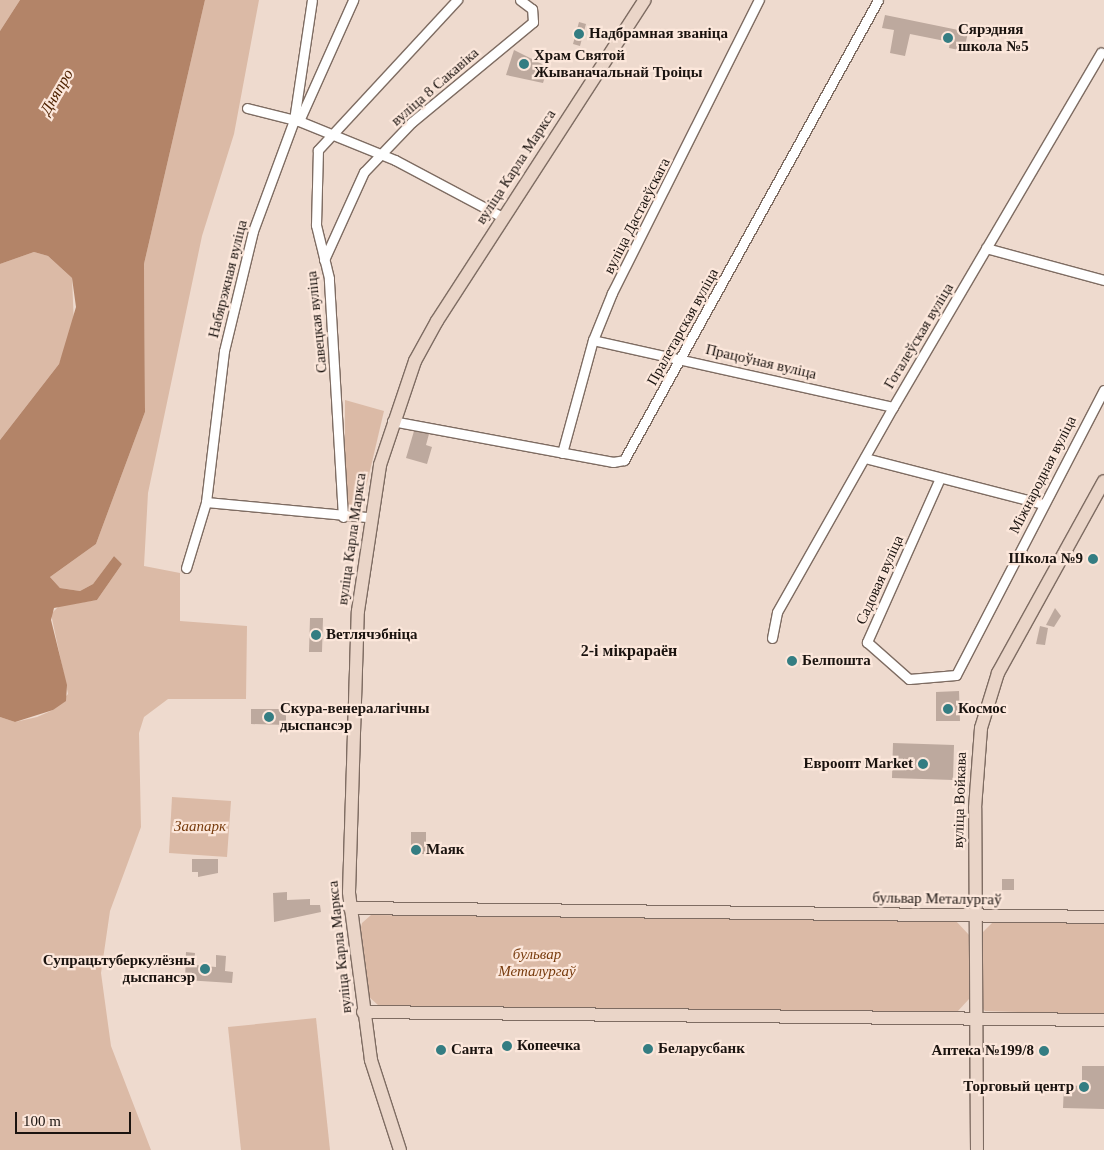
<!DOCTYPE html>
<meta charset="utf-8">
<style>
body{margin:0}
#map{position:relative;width:1104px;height:1150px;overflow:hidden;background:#eedace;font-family:Georgia,serif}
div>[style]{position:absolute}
.green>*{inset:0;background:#dbbaa6}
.water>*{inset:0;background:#b38468}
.building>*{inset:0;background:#bda99e}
.roads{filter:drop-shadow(1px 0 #7e6c62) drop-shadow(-1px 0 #7e6c62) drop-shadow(0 1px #7e6c62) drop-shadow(0 -1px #7e6c62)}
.minor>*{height:9px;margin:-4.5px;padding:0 4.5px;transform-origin:4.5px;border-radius:4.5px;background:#fff}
.secondary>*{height:12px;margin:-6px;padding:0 6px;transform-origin:6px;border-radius:6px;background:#ead5c8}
.dots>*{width:14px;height:14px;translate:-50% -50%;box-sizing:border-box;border:2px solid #fce7db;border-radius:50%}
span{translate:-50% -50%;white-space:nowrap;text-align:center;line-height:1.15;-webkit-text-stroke:4.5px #fce7db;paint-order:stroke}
.poi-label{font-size:15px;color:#1a130f;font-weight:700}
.left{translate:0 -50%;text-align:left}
.right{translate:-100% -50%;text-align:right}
.street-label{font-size:15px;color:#1a130f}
.park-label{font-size:15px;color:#783c0e;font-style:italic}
.water-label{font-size:16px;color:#4f2200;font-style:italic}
.neighbourhood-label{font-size:16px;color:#1a130f;font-weight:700}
.scale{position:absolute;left:15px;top:1112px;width:116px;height:22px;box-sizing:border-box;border:2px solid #1a130f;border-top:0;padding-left:6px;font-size:15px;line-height:18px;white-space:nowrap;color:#1a130f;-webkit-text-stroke:4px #fce7db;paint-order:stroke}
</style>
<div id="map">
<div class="green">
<i style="clip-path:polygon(0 0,20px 0,0 31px)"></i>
<i style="clip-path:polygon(205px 0,259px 0,234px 134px,202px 236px,148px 493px,144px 566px,180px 573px,180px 621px,247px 626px,246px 699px,168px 699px,144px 717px,139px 733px,141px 827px,110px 911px,101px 973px,111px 1046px,151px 1150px,0 1150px,0 717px,15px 722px,37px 717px,53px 710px,68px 694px,51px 614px,59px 606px,97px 600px,122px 564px,114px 556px,93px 584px,80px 591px,60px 588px,50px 577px,96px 544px,145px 412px,144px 264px)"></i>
<i style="clip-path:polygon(34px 252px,48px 256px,72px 278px,74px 325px,59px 364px,0 440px,0 264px)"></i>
<i style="clip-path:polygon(345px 400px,384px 411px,360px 513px,345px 512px)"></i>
<i style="clip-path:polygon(172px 797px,231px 801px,227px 857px,169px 853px)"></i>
<i style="clip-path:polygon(371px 915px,955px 920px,970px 936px,969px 999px,957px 1012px,379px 1006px,367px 995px,359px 936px,362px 923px)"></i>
<i style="clip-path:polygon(994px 921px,1104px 922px,1104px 1015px,985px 1011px,981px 1007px,981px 934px)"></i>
<i style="clip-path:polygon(316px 1018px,330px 1150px,241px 1150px,228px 1027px)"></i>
</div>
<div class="water">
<i style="clip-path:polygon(20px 0,205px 0,144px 264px,145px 412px,96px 544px,50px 577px,60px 588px,80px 591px,93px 584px,114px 556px,122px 564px,97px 600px,54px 608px,51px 620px,67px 685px,66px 701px,53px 710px,15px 722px,0 717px,0 440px,59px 364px,76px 307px,72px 278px,48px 256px,34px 252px,0 264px,0 31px)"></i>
</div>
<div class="building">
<i style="clip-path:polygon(885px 15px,968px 32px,964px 51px,949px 48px,950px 42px,910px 34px,905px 56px,890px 53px,894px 30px,882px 28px)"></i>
<i style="clip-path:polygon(579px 22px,586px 24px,580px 46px,573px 44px)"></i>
<i style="clip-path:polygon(514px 50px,548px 67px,543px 83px,506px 75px)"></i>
<i style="clip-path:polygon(414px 431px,429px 434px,426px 445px,432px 447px,427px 464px,406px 458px)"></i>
<i style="clip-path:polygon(1055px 608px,1061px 616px,1054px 627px,1046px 625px)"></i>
<i style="clip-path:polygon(310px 618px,323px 618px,322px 652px,309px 652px)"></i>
<i style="clip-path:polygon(1040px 626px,1048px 628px,1045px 645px,1036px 644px)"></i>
<i style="clip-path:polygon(959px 691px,960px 721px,936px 721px,936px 692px)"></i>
<i style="clip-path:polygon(251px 709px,286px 709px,286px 725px,251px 724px)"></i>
<i style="clip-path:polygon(893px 743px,954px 745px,953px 780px,892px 778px)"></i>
<i style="clip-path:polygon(411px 832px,426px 832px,426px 854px,411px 854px)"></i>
<i style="clip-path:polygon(192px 859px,218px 859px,218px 873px,198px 877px,198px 872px,192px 872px)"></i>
<i style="clip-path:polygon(1002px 879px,1014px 879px,1014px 890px,1002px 890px)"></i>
<i style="clip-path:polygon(287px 892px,287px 900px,310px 899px,310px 905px,320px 905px,321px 912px,274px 922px,273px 893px)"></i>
<i style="clip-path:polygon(186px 952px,195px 953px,194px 965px,216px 967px,216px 955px,226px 956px,225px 971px,233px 972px,232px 983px,185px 980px)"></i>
<i style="clip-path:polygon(1082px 1066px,1104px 1066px,1104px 1109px,1063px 1108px,1064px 1085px,1082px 1086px)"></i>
</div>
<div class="roads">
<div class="minor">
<i style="left:247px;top:108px;width:54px;rotate:14deg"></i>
<i style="left:299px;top:121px;width:104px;rotate:22.1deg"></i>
<i style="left:395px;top:160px;width:121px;rotate:28deg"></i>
<i style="left:299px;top:121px;width:133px;rotate:-65.9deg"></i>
<i style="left:986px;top:248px;width:122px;rotate:15.2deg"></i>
<i style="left:324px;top:260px;width:97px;rotate:-65.6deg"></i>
<i style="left:364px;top:172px;width:69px;rotate:-46.2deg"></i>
<i style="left:412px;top:122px;width:157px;rotate:-39.6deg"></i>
<i style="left:533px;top:22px;width:13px;rotate:-94deg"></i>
<i style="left:532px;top:9px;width:15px;rotate:-143deg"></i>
<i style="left:593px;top:340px;width:307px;rotate:12.6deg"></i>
<i style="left:392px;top:421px;width:225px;rotate:10.5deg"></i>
<i style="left:613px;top:462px;width:11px;rotate:-10deg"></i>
<i style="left:624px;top:460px;width:525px;rotate:-61.09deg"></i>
<i style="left:562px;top:453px;width:117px;rotate:-74.7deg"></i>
<i style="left:593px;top:340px;width:51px;rotate:-68deg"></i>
<i style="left:612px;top:293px;width:328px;rotate:-63.4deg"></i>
<i style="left:865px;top:458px;width:184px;rotate:14.5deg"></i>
<i style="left:940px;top:478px;width:180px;rotate:114deg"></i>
<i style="left:867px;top:642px;width:56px;rotate:41.4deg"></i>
<i style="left:909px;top:679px;width:47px;rotate:-4.9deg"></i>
<i style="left:956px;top:675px;width:321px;rotate:-62.6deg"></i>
<i style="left:206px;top:502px;width:164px;rotate:5.3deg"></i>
<i style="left:343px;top:517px;width:239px;rotate:-93.4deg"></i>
<i style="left:329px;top:278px;width:55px;rotate:-103.8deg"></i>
<i style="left:316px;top:225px;width:75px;rotate:-88.5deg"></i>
<i style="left:318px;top:150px;width:205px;rotate:-47.2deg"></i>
<i style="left:186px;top:568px;width:69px;rotate:-73.1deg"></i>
<i style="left:206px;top:502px;width:152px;rotate:-83.2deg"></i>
<i style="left:224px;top:351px;width:123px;rotate:-76.4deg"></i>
<i style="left:253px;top:231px;width:118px;rotate:-69.7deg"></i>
<i style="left:294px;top:120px;width:121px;rotate:-81.5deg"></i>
<i style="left:772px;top:638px;width:26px;rotate:-79deg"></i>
<i style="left:777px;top:612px;width:236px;rotate:-60.5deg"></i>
<i style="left:893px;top:407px;width:411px;rotate:-59.6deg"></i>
</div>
<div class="secondary">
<i style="left:350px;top:908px;width:754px;rotate:0.68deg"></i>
<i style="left:363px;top:1012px;width:741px;rotate:0.62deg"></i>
<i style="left:400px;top:1150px;width:95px;rotate:-107.9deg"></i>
<i style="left:371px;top:1060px;width:169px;rotate:-97.5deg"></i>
<i style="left:349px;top:892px;width:281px;rotate:-88.2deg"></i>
<i style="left:358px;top:611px;width:148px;rotate:-81.4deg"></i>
<i style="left:380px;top:465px;width:110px;rotate:-71.4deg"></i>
<i style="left:415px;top:361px;width:46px;rotate:-61.2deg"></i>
<i style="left:437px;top:321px;width:382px;rotate:-57.1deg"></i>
<i style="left:977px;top:1150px;width:342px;rotate:-90.3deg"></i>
<i style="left:975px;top:808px;width:80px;rotate:-85.7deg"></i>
<i style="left:981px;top:728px;width:58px;rotate:-72.8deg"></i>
<i style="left:998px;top:673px;width:219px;rotate:-61.1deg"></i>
</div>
</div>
<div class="dots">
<i style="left:579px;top:34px;background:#347d82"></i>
<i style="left:948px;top:38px;background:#347d82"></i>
<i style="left:524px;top:64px;background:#347d82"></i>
<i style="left:1093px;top:559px;background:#347d82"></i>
<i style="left:316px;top:635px;background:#347d82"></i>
<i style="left:792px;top:661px;background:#347d82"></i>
<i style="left:948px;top:709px;background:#347d82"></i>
<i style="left:269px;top:717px;background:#347d82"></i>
<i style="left:923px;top:764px;background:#347d82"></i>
<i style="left:416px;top:850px;background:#347d82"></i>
<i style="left:205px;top:969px;background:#347d82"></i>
<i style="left:507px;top:1046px;background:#347d82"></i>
<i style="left:648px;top:1049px;background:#347d82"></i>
<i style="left:441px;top:1050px;background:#347d82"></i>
<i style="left:1044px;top:1051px;background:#347d82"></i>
<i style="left:1084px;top:1087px;background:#347d82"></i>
</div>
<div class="poi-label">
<span class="left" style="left:958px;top:38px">Сярэдняя<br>школа №5</span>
<span class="left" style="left:589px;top:34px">Надбрамная званіца</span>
<span class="left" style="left:534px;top:64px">Храм Святой<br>Жываначальнай Троіцы</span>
<span class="right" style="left:1083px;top:559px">Школа №9</span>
<span class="left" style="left:326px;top:635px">Ветлячэбніца</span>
<span class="left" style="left:802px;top:661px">Белпошта</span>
<span class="left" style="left:280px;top:717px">Скура-венералагічны<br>дыспансэр</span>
<span class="left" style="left:958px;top:709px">Космос</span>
<span class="right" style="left:913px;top:764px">Евроопт Market</span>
<span class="left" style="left:426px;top:850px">Маяк</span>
<span class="right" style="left:195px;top:969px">Супрацьтуберкулёзны<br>дыспансэр</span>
<span class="left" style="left:517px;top:1046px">Копеечка</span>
<span class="left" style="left:658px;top:1049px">Беларусбанк</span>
<span class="left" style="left:451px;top:1050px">Санта</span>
<span class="right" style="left:1034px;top:1051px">Аптека №199/8</span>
<span class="right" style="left:1074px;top:1087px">Торговый центр</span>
</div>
<div class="street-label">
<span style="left:435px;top:87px;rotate:-41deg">вуліца 8 Сакавіка</span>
<span style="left:516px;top:167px;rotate:-57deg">вуліца Карла Маркса</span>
<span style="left:637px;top:216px;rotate:-63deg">вуліца Дастаеўскага</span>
<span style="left:228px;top:279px;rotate:-76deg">Набярэжная вуліца</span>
<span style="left:317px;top:322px;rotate:-96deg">Савецкая вуліца</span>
<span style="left:683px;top:327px;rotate:-61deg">Пралетарская вуліца</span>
<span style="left:919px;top:336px;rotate:-59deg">Гогалеўская вуліца</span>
<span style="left:761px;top:362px;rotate:13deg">Працоўная вуліца</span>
<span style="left:1043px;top:475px;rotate:-63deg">Міжнародная вуліца</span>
<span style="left:352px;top:539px;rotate:-82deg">вуліца Карла Маркса</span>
<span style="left:880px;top:580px;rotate:-66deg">Садовая вуліца</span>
<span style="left:960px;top:800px;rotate:-88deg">вуліца Войкава</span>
<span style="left:937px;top:899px;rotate:1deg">бульвар Металургаў</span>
<span style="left:340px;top:947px;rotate:-96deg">вуліца Карла Маркса</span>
</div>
<div class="park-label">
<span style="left:200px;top:827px">Заапарк</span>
<span style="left:537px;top:963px">бульвар<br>Металургаў</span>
</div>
<div class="water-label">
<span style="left:57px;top:92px;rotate:-60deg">Дняпро</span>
</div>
<div class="neighbourhood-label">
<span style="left:629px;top:651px">2-і мікрараён</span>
</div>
<div class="scale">100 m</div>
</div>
